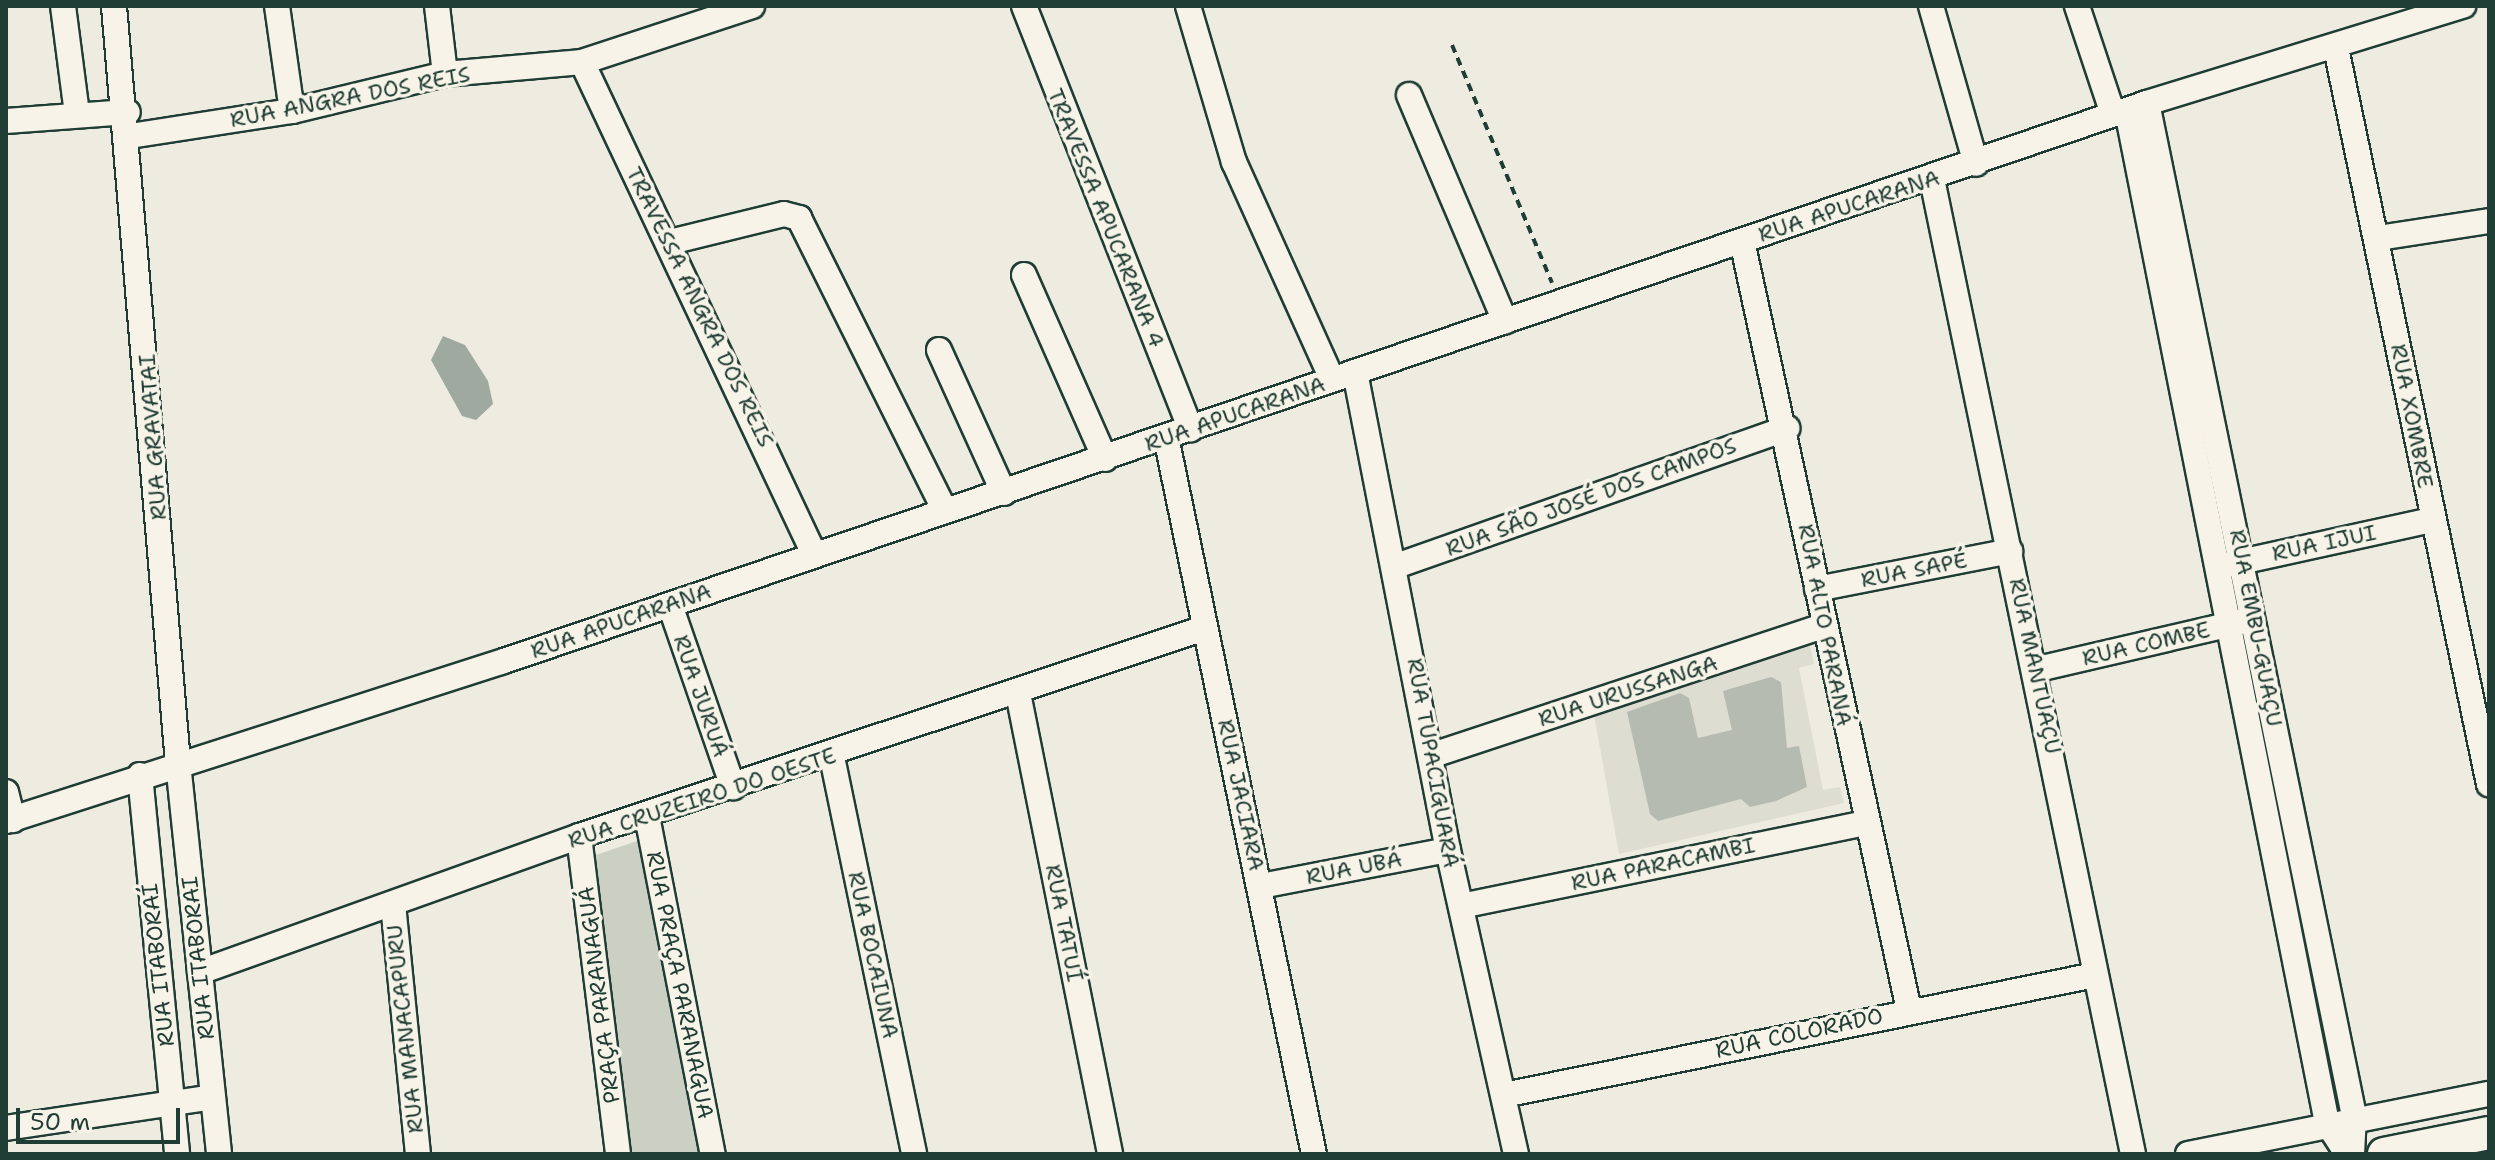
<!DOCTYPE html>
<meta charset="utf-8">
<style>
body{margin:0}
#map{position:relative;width:2495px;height:1160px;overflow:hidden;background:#eeece1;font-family:"Shantell Sans",sans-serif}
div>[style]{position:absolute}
.built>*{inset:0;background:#ddddd2}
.green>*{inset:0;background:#cccfc4}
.water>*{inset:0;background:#9fa99f}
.building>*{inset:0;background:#b5bbb0}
.path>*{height:4px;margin-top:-2px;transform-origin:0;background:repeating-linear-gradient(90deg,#1f3d34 0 8px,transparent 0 14px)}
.roads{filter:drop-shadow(2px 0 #1f3d34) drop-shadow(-2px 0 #1f3d34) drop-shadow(0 2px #1f3d34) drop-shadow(0 -2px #1f3d34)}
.minor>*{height:24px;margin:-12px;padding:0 12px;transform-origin:12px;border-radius:12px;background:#f7f3e8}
.major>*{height:32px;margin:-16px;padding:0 16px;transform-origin:16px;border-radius:16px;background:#f7f3e8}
span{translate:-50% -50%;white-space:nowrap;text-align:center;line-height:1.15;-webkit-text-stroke:7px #f7f3e8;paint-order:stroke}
.street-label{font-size:22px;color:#1f3d34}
.frame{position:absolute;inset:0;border:8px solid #1f3d34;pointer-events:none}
.scale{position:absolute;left:16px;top:1108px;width:164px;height:36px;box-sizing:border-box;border:4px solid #1f3d34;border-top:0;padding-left:10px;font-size:24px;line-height:28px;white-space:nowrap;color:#1f3d34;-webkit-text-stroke:6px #f7f3e8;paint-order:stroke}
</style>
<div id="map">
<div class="built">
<i style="clip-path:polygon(1809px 641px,1814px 664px,1799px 668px,1823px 790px,1840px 787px,1844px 803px,1619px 854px,1593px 709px)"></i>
</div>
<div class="green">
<i style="clip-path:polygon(643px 839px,711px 1154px,631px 1154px,584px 859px)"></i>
</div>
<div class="water">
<i style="clip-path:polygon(443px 336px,465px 345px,488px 381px,493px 404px,476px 420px,462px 416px,431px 360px)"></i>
</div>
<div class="building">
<i style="clip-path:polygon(1771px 677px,1781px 682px,1787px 748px,1799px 746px,1807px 787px,1776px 801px,1750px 807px,1741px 799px,1658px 821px,1650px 814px,1627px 712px,1680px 693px,1689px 698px,1698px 738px,1732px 730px,1723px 691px)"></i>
</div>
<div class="path">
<i style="left:1452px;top:45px;width:258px;rotate:67.2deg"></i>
</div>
<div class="roads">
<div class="minor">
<i style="left:63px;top:6px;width:109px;rotate:82.6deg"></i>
<i style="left:114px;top:6px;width:760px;rotate:85.17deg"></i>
<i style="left:178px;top:763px;width:393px;rotate:84deg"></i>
<i style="left:277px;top:6px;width:106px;rotate:81.9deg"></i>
<i style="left:437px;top:6px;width:68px;rotate:83.3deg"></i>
<i style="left:1024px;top:6px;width:455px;rotate:68.5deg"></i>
<i style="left:1188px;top:6px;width:163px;rotate:73.6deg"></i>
<i style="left:1234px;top:162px;width:238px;rotate:65.7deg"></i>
<i style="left:1931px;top:6px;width:164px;rotate:74.1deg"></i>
<i style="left:2077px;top:6px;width:114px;rotate:71.6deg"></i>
<i style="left:2336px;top:48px;width:752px;rotate:78.26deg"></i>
<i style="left:582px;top:62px;width:544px;rotate:64.75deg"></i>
<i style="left:1409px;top:95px;width:246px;rotate:67deg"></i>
<i style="left:2147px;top:103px;width:1034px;rotate:78.45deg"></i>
<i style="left:2354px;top:1116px;width:38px;rotate:93deg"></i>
<i style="left:2127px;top:111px;width:1032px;rotate:78.82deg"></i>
<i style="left:2327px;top:1123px;width:37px;rotate:57deg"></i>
<i style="left:6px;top:121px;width:122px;rotate:-4.2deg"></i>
<i style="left:130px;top:136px;width:164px;rotate:-8.8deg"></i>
<i style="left:292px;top:111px;width:157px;rotate:-13.6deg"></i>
<i style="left:445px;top:74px;width:138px;rotate:-5deg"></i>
<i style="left:582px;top:62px;width:179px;rotate:-18.2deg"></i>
<i style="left:1932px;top:179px;width:996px;rotate:78.35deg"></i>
<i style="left:2378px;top:238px;width:112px;rotate:-8.7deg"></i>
<i style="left:1742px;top:241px;width:787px;rotate:77.75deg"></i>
<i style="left:670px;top:242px;width:117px;rotate:-13.8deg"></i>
<i style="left:784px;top:214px;width:16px;rotate:15deg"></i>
<i style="left:799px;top:218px;width:327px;rotate:63.5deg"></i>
<i style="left:1024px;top:275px;width:201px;rotate:66.2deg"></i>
<i style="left:939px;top:350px;width:157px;rotate:65.6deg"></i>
<i style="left:1355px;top:372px;width:487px;rotate:79deg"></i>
<i style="left:1448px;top:850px;width:312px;rotate:77.4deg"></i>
<i style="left:1166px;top:437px;width:732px;rotate:78.34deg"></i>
<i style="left:2227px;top:565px;width:209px;rotate:-12.4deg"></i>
<i style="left:1396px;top:566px;width:415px;rotate:-19.4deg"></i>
<i style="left:1817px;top:589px;width:197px;rotate:-11.1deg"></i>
<i style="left:670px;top:605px;width:193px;rotate:70.9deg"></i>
<i style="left:2038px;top:669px;width:212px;rotate:-13.1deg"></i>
<i style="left:1018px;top:693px;width:470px;rotate:78.7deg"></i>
<i style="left:1433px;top:755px;width:412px;rotate:-18.3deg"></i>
<i style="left:832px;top:757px;width:405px;rotate:78.3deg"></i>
<i style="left:140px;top:775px;width:381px;rotate:84.4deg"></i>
<i style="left:6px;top:792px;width:29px;rotate:76deg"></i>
<i style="left:647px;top:816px;width:344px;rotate:79deg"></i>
<i style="left:6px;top:821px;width:523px;rotate:-17.81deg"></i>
<i style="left:504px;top:661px;width:1735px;rotate:-18.76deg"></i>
<i style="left:2147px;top:103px;width:331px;rotate:-17.1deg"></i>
<i style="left:579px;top:836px;width:320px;rotate:83deg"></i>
<i style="left:1261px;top:886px;width:190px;rotate:-10.9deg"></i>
<i style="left:393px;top:904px;width:251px;rotate:84.3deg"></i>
<i style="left:1461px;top:906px;width:413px;rotate:-11.6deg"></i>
<i style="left:200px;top:972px;width:403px;rotate:-19.7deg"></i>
<i style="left:579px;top:836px;width:660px;rotate:-18.38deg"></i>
<i style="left:1504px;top:1095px;width:603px;rotate:-11.48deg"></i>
<i style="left:6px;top:1128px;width:209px;rotate:-8.5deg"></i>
<i style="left:2188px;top:1154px;width:307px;rotate:-11.3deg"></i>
</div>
<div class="major">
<i style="left:2384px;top:1154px;width:107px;rotate:-11.3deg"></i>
</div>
</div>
<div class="street-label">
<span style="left:350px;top:97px;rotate:-11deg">RUA ANGRA DOS REIS</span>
<span style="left:1849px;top:206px;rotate:-18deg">RUA APUCARANA</span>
<span style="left:1106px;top:218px;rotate:68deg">TRAVESSA APUCARANA 4</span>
<span style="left:700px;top:307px;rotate:64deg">TRAVESSA ANGRA DOS REIS</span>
<span style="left:1235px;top:414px;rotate:-19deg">RUA APUCARANA</span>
<span style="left:2412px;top:416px;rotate:79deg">RUA XOMBRE</span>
<span style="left:153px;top:437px;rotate:-94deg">RUA GRAVATAI</span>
<span style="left:1591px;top:497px;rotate:-20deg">RUA SÃO JOSÉ DOS CAMPOS</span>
<span style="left:2324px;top:543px;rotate:-12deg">RUA IJUI</span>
<span style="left:1914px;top:570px;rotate:-11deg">RUA SAPÉ</span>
<span style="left:621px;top:621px;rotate:-19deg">RUA APUCARANA</span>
<span style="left:1825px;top:625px;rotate:79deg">RUA ALTO PARANÁ</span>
<span style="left:2256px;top:628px;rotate:79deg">RUA EMBU-GUAÇU</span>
<span style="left:2146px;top:644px;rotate:-13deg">RUA COMBE</span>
<span style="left:2035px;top:666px;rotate:78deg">RUA MANTUAÇU</span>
<span style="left:1628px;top:691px;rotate:-18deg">RUA URUSSANGA</span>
<span style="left:701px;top:696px;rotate:71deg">RUA JURUÁ</span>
<span style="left:1433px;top:763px;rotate:80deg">RUA TUPACIGUARÁ</span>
<span style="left:1241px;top:795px;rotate:78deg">RUA JACIARA</span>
<span style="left:702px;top:798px;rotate:-18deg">RUA CRUZEIRO DO OESTE</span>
<span style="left:1663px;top:864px;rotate:-12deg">RUA PARACAMBI</span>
<span style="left:1354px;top:868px;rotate:-11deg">RUA UBÁ</span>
<span style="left:1064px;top:923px;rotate:79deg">RUA TATUÍ</span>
<span style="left:873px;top:955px;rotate:78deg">RUA BOCAIUNA</span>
<span style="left:198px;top:958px;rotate:-96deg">RUA ITABORAI</span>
<span style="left:158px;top:965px;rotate:-96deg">RUA ITABORAÍ</span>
<span style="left:680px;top:985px;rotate:79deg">RUA PRAÇA PARANAGUA</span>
<span style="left:599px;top:995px;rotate:-97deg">PRAÇA PARANAGUÁ</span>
<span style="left:405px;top:1029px;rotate:-96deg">RUA MANACAPURU</span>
<span style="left:1799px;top:1033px;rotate:-12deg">RUA COLORADO</span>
</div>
<div class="frame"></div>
<div class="scale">50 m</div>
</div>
